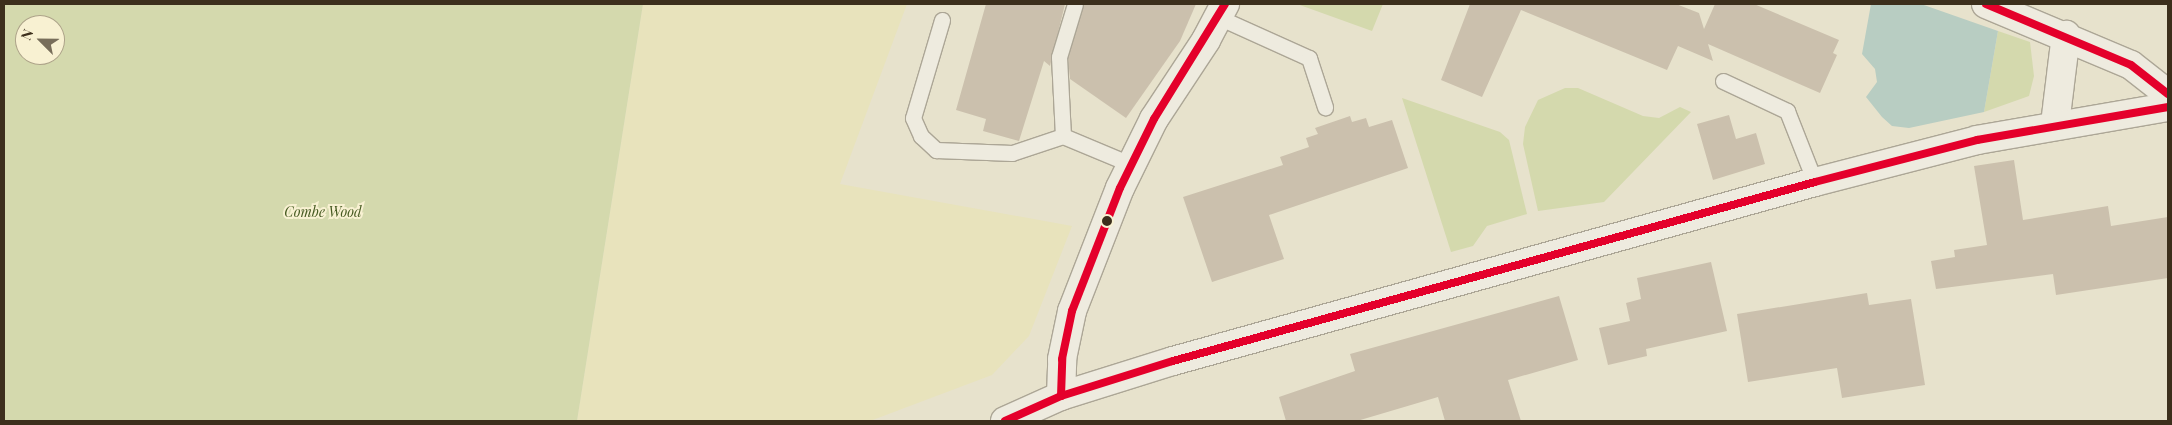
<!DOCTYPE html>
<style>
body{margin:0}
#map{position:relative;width:2172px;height:425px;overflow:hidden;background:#e7e2cc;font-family:"Playfair Display",serif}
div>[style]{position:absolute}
.farmland>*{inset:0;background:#e8e3bc}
.green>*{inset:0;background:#d4d9ad}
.water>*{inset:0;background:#b8cdc2}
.building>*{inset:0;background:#cbc0ad}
.roads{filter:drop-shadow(1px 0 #aca696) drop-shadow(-1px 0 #aca696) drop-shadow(0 1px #aca696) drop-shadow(0 -1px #aca696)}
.lane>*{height:15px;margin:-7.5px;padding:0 7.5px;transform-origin:7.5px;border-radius:7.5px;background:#eeebdf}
.street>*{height:28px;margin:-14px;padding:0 14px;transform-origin:14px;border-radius:14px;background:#eeebdf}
.secondary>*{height:28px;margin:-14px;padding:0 14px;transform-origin:14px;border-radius:14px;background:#eeebdf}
.bus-1>*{height:8px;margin:-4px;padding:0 4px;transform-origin:4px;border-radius:4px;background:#e4002b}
.dots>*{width:14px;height:14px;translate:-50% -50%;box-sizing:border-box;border:2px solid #f8f1d2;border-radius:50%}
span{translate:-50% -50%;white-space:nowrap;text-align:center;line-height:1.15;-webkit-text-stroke:4px #f8f1d2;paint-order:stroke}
.park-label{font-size:14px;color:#465a21;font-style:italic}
.frame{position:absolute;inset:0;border:5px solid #3c2f1c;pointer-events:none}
.north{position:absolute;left:15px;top:15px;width:50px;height:50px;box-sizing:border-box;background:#f8f1d2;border:1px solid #ada389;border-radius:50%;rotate:293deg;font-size:14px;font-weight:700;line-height:20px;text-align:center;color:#3c2f1c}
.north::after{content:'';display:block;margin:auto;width:18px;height:22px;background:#786e5a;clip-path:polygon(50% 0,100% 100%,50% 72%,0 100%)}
</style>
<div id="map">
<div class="farmland">
<i style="clip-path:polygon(643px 4px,907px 4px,840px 184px,1072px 226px,1029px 336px,992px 375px,870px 421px,577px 421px)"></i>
</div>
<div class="green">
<i style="clip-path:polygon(evenodd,4px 4px,643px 4px,577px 421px,4px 421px,4px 4px,25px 25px,55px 25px,55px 55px,25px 55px,25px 25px)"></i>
<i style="clip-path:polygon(1297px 4px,1383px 4px,1372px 31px)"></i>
<i style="clip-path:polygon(1998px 31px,2030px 42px,2034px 76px,2029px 96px,1984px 112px)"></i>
<i style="clip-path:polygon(1565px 88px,1578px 88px,1643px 116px,1659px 118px,1680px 107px,1691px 112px,1604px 202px,1538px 211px,1523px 144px,1525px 127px,1538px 100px)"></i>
<i style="clip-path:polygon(1402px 98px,1500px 132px,1509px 140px,1527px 214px,1487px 226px,1473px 246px,1451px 252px)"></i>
</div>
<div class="water">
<i style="clip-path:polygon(1871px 4px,1921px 4px,1998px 31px,1984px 112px,1909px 128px,1892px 126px,1882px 117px,1866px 97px,1877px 82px,1875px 69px,1862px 54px)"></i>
</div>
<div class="building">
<i style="clip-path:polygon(986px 4px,1065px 4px,1050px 66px,1044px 61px,1019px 141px,983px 131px,986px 119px,956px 110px)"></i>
<i style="clip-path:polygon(1084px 4px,1196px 4px,1180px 41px,1126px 118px,1070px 79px,1068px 58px)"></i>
<i style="clip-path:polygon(1470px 4px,1676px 4px,1699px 13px,1704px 29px,1715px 4px,1754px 4px,1839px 40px,1833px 53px,1837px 55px,1820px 93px,1708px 44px,1713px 61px,1678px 46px,1667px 70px,1521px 10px,1482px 97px,1441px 80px)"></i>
<i style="clip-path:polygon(1729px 115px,1736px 139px,1756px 133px,1765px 164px,1713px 180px,1697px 124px)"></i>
<i style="clip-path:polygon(1350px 116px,1352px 122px,1366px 118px,1369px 127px,1392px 120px,1408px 168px,1269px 215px,1284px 259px,1212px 282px,1183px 197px,1283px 165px,1280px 157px,1309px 147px,1306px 138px,1318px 134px,1315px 128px)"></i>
<i style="clip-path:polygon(2014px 160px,2023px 220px,2108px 206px,2111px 226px,2168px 217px,2168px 278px,2056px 295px,2053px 274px,1936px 289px,1931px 261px,1955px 257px,1954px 250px,1987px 245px,1974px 166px)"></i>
<i style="clip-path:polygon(1711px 262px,1727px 331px,1646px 349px,1647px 356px,1608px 365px,1599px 328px,1630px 321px,1626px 303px,1641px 299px,1637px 278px)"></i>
<i style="clip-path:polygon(1867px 293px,1869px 305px,1911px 299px,1925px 385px,1842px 398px,1837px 368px,1748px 382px,1737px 314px)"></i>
<i style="clip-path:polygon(1559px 296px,1578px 360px,1508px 380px,1521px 421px,1445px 421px,1438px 397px,1357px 421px,1286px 421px,1279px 397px,1355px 371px,1350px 354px)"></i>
</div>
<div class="roads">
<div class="lane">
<i style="left:1218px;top:17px;width:100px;rotate:24.3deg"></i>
<i style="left:1309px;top:58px;width:52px;rotate:71.9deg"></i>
<i style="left:942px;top:20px;width:102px;rotate:106.5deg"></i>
<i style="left:913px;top:118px;width:20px;rotate:66deg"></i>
<i style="left:921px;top:136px;width:21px;rotate:43deg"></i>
<i style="left:936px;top:150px;width:76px;rotate:2.3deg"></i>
<i style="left:1012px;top:153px;width:54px;rotate:-18.4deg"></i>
<i style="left:1063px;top:136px;width:73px;rotate:22.7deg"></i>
<i style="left:1723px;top:81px;width:71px;rotate:25.1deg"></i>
<i style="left:1787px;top:111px;width:76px;rotate:68.5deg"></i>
<i style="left:1063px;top:136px;width:79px;rotate:-92.9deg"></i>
<i style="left:1059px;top:57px;width:55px;rotate:-73.2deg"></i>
</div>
<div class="street">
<i style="left:1986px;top:4px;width:157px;rotate:22.8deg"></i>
<i style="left:2131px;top:65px;width:47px;rotate:38.1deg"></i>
<i style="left:2055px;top:124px;width:90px;rotate:-83deg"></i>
<i style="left:1061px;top:396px;width:37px;rotate:-88deg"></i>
<i style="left:1062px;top:359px;width:49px;rotate:-78.2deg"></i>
<i style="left:1072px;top:311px;width:132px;rotate:-68.7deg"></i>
<i style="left:1120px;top:188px;width:77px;rotate:-63.8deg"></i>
<i style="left:1154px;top:119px;width:95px;rotate:-56.6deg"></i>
<i style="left:1206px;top:40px;width:41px;rotate:-62.2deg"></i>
</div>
<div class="secondary">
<i style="left:1005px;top:421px;width:61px;rotate:-24.1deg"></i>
<i style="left:1061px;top:396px;width:117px;rotate:-17.4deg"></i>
<i style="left:1173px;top:361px;width:666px;rotate:-15.58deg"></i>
<i style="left:1815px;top:182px;width:167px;rotate:-14.5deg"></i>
<i style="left:1977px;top:140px;width:194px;rotate:-9.8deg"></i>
</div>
</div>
<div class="bus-1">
<i style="left:1986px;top:4px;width:157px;rotate:22.8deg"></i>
<i style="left:2131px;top:65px;width:47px;rotate:38.1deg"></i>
<i style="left:1061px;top:396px;width:37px;rotate:-88deg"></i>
<i style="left:1062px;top:359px;width:49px;rotate:-78.2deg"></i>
<i style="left:1072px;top:311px;width:132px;rotate:-68.7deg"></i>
<i style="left:1120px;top:188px;width:77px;rotate:-63.8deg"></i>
<i style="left:1154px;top:119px;width:135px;rotate:-58.3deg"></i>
<i style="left:1005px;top:421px;width:61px;rotate:-24.1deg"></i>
<i style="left:1061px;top:396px;width:117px;rotate:-17.4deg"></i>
<i style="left:1173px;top:361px;width:666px;rotate:-15.58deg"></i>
<i style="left:1815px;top:182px;width:167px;rotate:-14.5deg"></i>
<i style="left:1977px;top:140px;width:194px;rotate:-9.8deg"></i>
</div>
<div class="dots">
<i style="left:1107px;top:221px;background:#3c2f1c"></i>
</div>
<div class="park-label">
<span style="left:323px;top:212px">Combe Wood</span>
</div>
<div class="frame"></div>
<div class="north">N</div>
</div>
